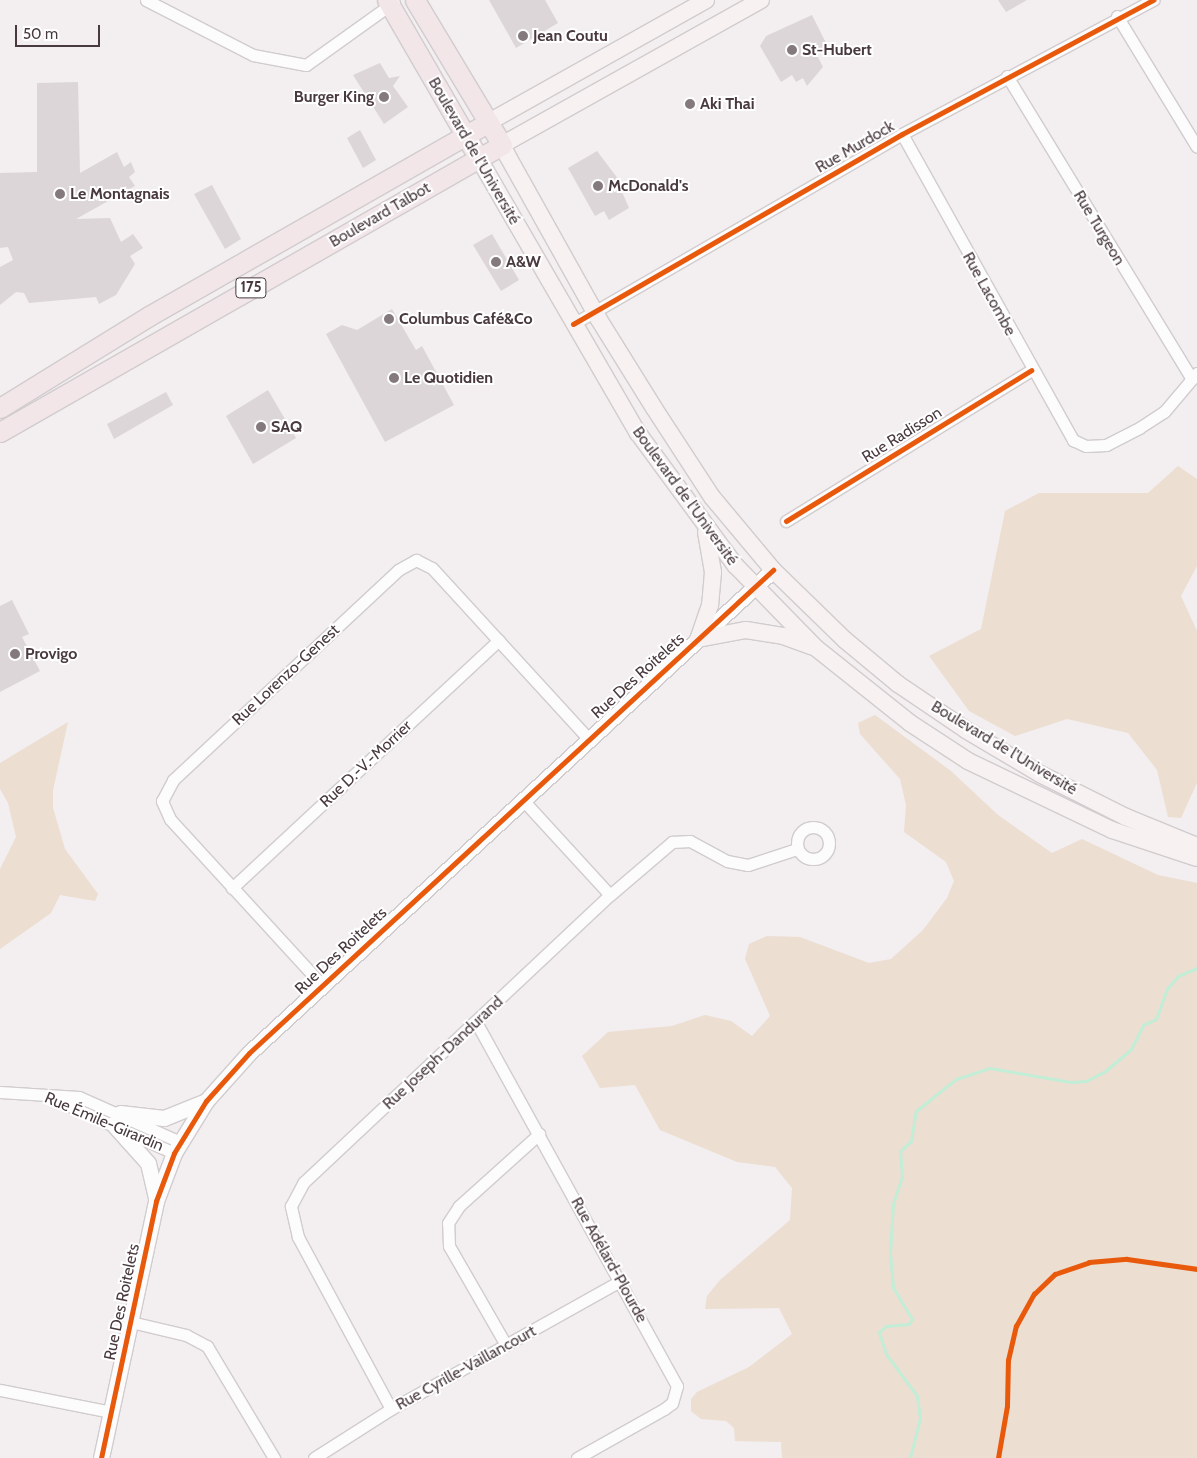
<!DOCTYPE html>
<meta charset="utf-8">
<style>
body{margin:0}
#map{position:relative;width:1197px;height:1458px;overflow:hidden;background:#f3eeef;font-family:Cabin,sans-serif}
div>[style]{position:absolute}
.green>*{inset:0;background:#ecded1}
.stream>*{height:3px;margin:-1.5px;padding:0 1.5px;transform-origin:1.5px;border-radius:1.5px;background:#c2edd6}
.building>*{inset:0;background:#ddd6d8}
.roads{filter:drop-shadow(1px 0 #d1cccd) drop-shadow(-1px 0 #d1cccd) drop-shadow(0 1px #d1cccd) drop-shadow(0 -1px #d1cccd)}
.minor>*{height:11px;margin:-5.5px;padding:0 5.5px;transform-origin:5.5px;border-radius:5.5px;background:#fdfcfd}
.minor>.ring{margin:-5.5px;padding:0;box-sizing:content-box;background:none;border:11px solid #fdfcfd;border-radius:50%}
.tertiary>*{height:15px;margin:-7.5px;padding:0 7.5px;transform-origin:7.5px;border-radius:7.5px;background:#fdfcfd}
.secondary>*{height:16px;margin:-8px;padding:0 8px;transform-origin:8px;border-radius:8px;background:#f7f1f2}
.primary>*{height:19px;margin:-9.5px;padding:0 9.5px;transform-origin:9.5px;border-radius:9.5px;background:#f2e6e9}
.cycleway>*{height:5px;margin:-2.5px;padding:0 2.5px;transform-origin:2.5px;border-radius:2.5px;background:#e8590c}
.dots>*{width:14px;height:14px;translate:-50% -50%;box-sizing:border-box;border:2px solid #fff;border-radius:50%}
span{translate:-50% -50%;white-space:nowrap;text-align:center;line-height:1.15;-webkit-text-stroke:4px #fff;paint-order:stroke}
.shield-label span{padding:1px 4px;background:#fff;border:1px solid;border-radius:4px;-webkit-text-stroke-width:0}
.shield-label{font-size:15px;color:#493a3f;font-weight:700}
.poi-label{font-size:16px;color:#493a3f;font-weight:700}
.left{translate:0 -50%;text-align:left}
.right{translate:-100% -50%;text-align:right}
.street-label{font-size:16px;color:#493a3f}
.scale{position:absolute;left:15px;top:25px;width:85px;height:22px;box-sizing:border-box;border:2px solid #493a3f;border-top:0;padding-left:6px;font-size:15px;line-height:18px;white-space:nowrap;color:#493a3f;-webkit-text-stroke:4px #fff;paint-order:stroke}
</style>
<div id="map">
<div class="green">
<i style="clip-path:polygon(1178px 466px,1197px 479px,1197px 566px,1181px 596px,1197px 631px,1197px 783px,1181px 818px,1168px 817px,1157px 770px,1128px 733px,1067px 719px,1015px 736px,969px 711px,929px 656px,981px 629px,1005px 511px,1039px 493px,1148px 493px)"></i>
<i style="clip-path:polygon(875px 715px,951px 771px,998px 815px,1052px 853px,1082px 839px,1158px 875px,1197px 883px,1197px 1458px,782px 1458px,781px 1442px,735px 1441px,734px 1428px,726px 1421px,701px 1419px,691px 1411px,691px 1399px,697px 1392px,749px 1367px,792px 1334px,779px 1308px,705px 1309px,707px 1296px,720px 1280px,790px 1220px,792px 1188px,775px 1167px,737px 1162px,660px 1130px,635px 1085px,600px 1088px,582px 1056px,608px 1032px,672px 1026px,705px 1015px,731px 1021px,752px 1036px,770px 1016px,745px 959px,749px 944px,767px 936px,800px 937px,869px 963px,891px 959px,923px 930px,947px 898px,954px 881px,946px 862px,904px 832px,906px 805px,900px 779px,860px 734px,858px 723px)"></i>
<i style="clip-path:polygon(68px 722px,53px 790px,53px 808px,65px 849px,98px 894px,95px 901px,60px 895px,51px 913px,0 949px,0 869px,16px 837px,8px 803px,0 789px,0 763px)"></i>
</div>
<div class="stream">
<i style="left:910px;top:1458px;width:41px;rotate:-76deg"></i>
<i style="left:920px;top:1418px;width:22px;rotate:-98deg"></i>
<i style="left:917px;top:1396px;width:52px;rotate:-126.4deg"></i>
<i style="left:886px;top:1354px;width:23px;rotate:-108deg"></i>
<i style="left:879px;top:1332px;width:9px;rotate:-41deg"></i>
<i style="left:886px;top:1326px;width:23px;rotate:-5deg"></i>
<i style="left:909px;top:1324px;width:6px;rotate:-59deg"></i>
<i style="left:912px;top:1319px;width:37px;rotate:-121deg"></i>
<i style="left:893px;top:1287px;width:33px;rotate:-95deg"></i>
<i style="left:890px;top:1254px;width:50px;rotate:-86.6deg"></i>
<i style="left:893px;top:1204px;width:28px;rotate:-72deg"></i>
<i style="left:902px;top:1177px;width:26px;rotate:-94deg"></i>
<i style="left:900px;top:1151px;width:15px;rotate:-42deg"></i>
<i style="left:911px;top:1141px;width:30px;rotate:-81deg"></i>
<i style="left:916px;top:1111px;width:51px;rotate:-38.7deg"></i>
<i style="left:956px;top:1079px;width:36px;rotate:-18deg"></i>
<i style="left:990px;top:1068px;width:82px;rotate:9.8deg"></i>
<i style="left:1071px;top:1082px;width:15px;rotate:-4deg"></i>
<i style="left:1086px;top:1081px;width:20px;rotate:-27deg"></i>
<i style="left:1104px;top:1072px;width:35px;rotate:-40deg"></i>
<i style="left:1131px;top:1049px;width:27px;rotate:-63deg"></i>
<i style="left:1143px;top:1025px;width:14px;rotate:-25deg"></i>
<i style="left:1156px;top:1019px;width:32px;rotate:-70deg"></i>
<i style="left:1167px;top:989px;width:17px;rotate:-50deg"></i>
<i style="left:1178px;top:976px;width:21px;rotate:-23deg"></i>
</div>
<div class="building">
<i style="clip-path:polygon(489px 0,545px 0,558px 23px,516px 48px)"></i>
<i style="clip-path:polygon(998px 0,1027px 0,1006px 12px)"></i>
<i style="clip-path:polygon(812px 15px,828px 47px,816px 53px,823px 67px,807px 86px,803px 78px,796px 82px,792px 75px,781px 82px,760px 46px,766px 36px)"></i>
<i style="clip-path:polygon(380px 63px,389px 78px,400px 76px,393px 86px,408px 107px,384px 124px,353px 75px)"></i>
<i style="clip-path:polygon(78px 82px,80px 173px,117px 152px,124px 167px,131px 162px,135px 172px,129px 177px,135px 186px,76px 219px,110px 218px,121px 242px,133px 234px,143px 248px,130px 256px,135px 264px,116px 295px,99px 304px,96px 297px,29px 303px,24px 293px,16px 292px,0 305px,0 267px,13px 260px,8px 247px,0 248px,0 173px,37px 172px,37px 83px)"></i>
<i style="clip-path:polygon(360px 130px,376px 160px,363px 168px,347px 138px)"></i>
<i style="clip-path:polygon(597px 151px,622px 184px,619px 185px,629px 208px,609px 220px,604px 211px,595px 216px,568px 168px)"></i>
<i style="clip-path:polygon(212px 185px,241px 239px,225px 249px,194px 194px)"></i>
<i style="clip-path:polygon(492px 234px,519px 280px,501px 291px,473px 245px)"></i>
<i style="clip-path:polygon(392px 309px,416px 350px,422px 346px,454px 405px,385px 442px,326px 334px,342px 325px,357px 330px)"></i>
<i style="clip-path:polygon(268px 390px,296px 438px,253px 464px,226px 416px)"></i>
<i style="clip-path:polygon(166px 392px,173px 405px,114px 439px,107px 424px)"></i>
<i style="clip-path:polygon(12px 600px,29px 634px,22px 637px,40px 671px,0 692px,0 606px)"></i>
</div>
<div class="roads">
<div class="minor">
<i style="left:146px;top:0;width:120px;rotate:27.2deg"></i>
<i style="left:253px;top:55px;width:54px;rotate:10.7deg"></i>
<i style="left:306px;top:65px;width:108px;rotate:-35.6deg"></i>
<i style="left:1117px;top:16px;width:153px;rotate:58.6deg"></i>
<i style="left:1007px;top:76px;width:355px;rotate:58.6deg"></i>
<i style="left:902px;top:134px;width:351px;rotate:60.8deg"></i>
<i style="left:1073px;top:440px;width:14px;rotate:25deg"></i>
<i style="left:1086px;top:446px;width:20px;rotate:-3deg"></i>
<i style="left:1106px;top:445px;width:37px;rotate:-27deg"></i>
<i style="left:1139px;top:428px;width:30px;rotate:-33deg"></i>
<i style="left:1164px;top:412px;width:51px;rotate:-49.8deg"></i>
<i style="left:573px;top:324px;width:380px;rotate:-30deg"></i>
<i style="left:902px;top:134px;width:285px;rotate:-28.1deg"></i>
<i style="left:786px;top:521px;width:288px;rotate:-31.6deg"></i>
<i style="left:522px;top:799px;width:130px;rotate:47.5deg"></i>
<i class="ring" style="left:797px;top:827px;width:21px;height:21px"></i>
<i style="left:232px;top:888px;width:364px;rotate:-42.9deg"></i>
<i style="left:322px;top:985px;width:225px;rotate:-132.5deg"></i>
<i style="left:170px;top:819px;width:20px;rotate:-114deg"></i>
<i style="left:162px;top:801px;width:24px;rotate:-62deg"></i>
<i style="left:173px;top:780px;width:308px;rotate:-43deg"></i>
<i style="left:398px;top:570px;width:21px;rotate:-29deg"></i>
<i style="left:416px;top:560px;width:18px;rotate:27deg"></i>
<i style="left:432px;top:568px;width:231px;rotate:47.5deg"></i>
<i style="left:476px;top:1022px;width:416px;rotate:61.1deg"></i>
<i style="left:677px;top:1386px;width:18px;rotate:106deg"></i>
<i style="left:672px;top:1403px;width:10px;rotate:143deg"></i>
<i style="left:664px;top:1409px;width:100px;rotate:150.6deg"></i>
<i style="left:0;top:1092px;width:79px;rotate:3.6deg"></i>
<i style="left:79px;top:1097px;width:111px;rotate:24deg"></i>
<i style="left:54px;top:1099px;width:132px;rotate:24.2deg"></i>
<i style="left:131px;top:1322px;width:57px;rotate:13.3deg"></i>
<i style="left:186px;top:1335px;width:24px;rotate:28deg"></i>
<i style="left:207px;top:1346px;width:131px;rotate:59.1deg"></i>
<i style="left:506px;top:1345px;width:114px;rotate:-119.9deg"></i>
<i style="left:449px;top:1246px;width:23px;rotate:-92deg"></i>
<i style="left:448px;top:1223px;width:20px;rotate:-57deg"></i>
<i style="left:459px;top:1206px;width:108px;rotate:-42deg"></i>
<i style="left:0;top:1390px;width:113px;rotate:11.2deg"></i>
<i style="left:391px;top:1409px;width:196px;rotate:-118.4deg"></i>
<i style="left:298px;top:1237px;width:32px;rotate:-103deg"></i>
<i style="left:291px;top:1206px;width:27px;rotate:-62deg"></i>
<i style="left:304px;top:1182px;width:420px;rotate:-43.2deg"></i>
<i style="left:610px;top:895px;width:82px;rotate:-40.5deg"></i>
<i style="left:672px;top:842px;width:18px;rotate:-3deg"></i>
<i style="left:690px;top:841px;width:42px;rotate:28.4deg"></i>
<i style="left:727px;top:861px;width:21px;rotate:11deg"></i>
<i style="left:748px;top:865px;width:52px;rotate:-18.1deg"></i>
<i style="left:314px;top:1458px;width:91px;rotate:-32.5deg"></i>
<i style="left:391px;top:1409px;width:262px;rotate:-29.2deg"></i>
</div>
<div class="tertiary">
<i style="left:120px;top:1113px;width:44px;rotate:6.5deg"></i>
<i style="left:164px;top:1118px;width:45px;rotate:-22deg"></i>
<i style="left:113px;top:1124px;width:52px;rotate:48.1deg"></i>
<i style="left:148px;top:1163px;width:36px;rotate:77deg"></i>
<i style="left:101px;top:1458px;width:263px;rotate:-77.9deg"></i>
<i style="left:156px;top:1201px;width:51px;rotate:-69.4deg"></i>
<i style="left:174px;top:1153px;width:61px;rotate:-58.4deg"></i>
<i style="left:206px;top:1101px;width:64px;rotate:-48.1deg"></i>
<i style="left:249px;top:1053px;width:713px;rotate:-42.67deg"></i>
</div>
<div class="secondary">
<i style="left:761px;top:0;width:297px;rotate:150.8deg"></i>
<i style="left:502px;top:145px;width:11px;rotate:63deg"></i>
<i style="left:507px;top:155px;width:187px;rotate:60.8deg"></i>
<i style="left:598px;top:318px;width:106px;rotate:58.1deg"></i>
<i style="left:654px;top:408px;width:106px;rotate:56.9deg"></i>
<i style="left:712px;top:497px;width:95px;rotate:50.1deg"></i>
<i style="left:773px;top:570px;width:100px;rotate:44.2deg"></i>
<i style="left:845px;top:640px;width:69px;rotate:39.7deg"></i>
<i style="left:898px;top:684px;width:82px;rotate:34.1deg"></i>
<i style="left:966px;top:730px;width:86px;rotate:30.7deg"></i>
<i style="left:1040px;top:774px;width:96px;rotate:26.6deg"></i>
<i style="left:1126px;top:817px;width:77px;rotate:22.2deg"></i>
<i style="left:489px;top:122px;width:249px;rotate:-29.3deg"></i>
<i style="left:479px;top:159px;width:317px;rotate:59.9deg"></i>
<i style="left:638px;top:433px;width:164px;rotate:53.7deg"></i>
<i style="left:735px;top:565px;width:116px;rotate:45.7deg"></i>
<i style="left:816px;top:648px;width:120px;rotate:38.6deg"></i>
<i style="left:910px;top:723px;width:69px;rotate:33.2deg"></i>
<i style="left:968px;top:761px;width:160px;rotate:25.6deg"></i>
<i style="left:1112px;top:830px;width:89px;rotate:18.2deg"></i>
<i style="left:706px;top:532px;width:41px;rotate:80.1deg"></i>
<i style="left:713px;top:572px;width:33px;rotate:95deg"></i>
<i style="left:710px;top:605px;width:36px;rotate:109deg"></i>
<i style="left:698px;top:639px;width:49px;rotate:-10.6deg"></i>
<i style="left:746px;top:630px;width:37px;rotate:9deg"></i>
<i style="left:783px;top:636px;width:30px;rotate:20deg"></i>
</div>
<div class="primary">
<i style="left:387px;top:0;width:184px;rotate:59.9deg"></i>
<i style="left:0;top:408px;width:175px;rotate:-31.7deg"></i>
<i style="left:149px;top:316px;width:391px;rotate:-29.7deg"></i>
<i style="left:0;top:432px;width:578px;rotate:-29.76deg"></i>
<i style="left:502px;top:145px;width:169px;rotate:-121deg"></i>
</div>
</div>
<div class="cycleway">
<i style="left:573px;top:324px;width:380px;rotate:-30deg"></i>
<i style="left:902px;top:134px;width:285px;rotate:-28.1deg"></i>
<i style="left:786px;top:521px;width:288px;rotate:-31.6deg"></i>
<i style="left:101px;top:1458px;width:263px;rotate:-77.9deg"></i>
<i style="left:156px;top:1201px;width:51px;rotate:-69.4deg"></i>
<i style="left:174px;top:1153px;width:61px;rotate:-58.4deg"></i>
<i style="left:206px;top:1101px;width:64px;rotate:-48.1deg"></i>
<i style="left:249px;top:1053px;width:713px;rotate:-42.67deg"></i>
<i style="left:998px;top:1458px;width:53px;rotate:-80.2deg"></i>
<i style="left:1007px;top:1406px;width:46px;rotate:-88.8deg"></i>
<i style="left:1008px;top:1360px;width:35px;rotate:-77deg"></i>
<i style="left:1016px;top:1326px;width:37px;rotate:-61deg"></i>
<i style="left:1034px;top:1294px;width:29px;rotate:-44deg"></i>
<i style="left:1055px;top:1274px;width:36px;rotate:-19deg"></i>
<i style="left:1089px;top:1262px;width:38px;rotate:-5deg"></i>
<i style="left:1127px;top:1259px;width:71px;rotate:8.1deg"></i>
</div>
<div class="dots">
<i style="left:523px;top:36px;background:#84797d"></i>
<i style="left:792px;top:50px;background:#84797d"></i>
<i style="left:384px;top:97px;background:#84797d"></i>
<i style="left:690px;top:104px;background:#84797d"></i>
<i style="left:598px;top:186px;background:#84797d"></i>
<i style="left:60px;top:194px;background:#84797d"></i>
<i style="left:496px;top:262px;background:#84797d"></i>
<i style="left:389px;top:319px;background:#84797d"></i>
<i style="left:394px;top:378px;background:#84797d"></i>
<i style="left:261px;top:427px;background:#84797d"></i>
<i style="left:15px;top:654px;background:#84797d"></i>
</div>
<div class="shield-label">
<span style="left:251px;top:288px">175</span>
</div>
<div class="poi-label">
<span class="left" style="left:533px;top:36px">Jean Coutu</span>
<span class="left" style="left:802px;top:50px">St-Hubert</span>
<span class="right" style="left:374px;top:97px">Burger King</span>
<span class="left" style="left:700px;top:104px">Aki Thai</span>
<span class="left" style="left:608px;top:186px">McDonald's</span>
<span class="left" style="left:70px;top:194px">Le Montagnais</span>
<span class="left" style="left:506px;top:262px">A&amp;W</span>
<span class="left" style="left:399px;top:319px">Columbus Café&amp;Co</span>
<span class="left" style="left:404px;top:378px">Le Quotidien</span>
<span class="left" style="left:271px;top:427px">SAQ</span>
<span class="left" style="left:25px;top:654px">Provigo</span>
</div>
<div class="street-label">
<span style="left:855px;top:147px;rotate:-30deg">Rue Murdock</span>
<span style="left:474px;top:151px;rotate:60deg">Boulevard de l'Université</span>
<span style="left:380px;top:215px;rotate:-30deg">Boulevard Talbot</span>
<span style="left:1099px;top:228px;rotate:59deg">Rue Turgeon</span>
<span style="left:989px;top:294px;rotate:61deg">Rue Lacombe</span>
<span style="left:902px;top:435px;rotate:-32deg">Rue Radisson</span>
<span style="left:685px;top:496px;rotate:54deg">Boulevard de l'Université</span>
<span style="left:286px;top:675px;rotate:-43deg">Rue Lorenzo-Genest</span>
<span style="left:638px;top:676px;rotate:-42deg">Rue Des Roitelets</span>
<span style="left:1004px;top:748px;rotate:31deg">Boulevard de l'Université</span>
<span style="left:366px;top:764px;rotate:-43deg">Rue D.-V.-Morrier</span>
<span style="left:341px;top:951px;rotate:-43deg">Rue Des Roitelets</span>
<span style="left:443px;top:1053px;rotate:-43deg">Rue Joseph-Dandurand</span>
<span style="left:104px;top:1122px;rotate:23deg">Rue Émile-Girardin</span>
<span style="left:609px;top:1260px;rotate:61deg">Rue Adélard-Plourde</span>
<span style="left:122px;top:1302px;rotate:-78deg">Rue Des Roitelets</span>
<span style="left:466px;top:1368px;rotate:-29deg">Rue Cyrille-Vaillancourt</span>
</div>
<div class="scale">50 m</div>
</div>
